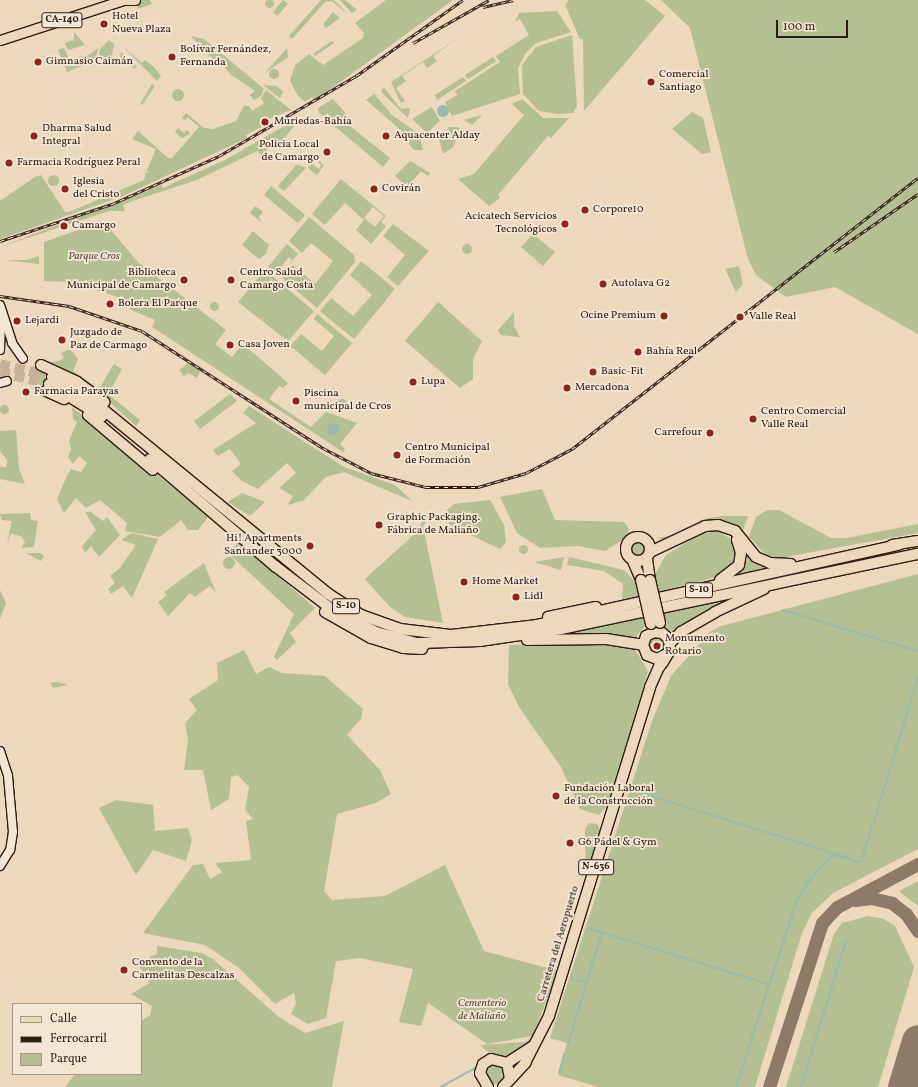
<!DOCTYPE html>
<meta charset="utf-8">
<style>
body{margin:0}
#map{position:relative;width:918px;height:1087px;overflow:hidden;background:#ecd8bb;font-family:Vollkorn,serif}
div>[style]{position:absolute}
.green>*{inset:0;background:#b4bf92}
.round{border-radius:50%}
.water>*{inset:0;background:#9abbaa}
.stream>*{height:1.5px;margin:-0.75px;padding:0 0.75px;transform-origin:0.75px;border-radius:0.75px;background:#9abbaa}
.taxiway>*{height:13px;margin:-6.5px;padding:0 6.5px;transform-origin:6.5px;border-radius:6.5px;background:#8d7a67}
.runway>*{height:33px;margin:-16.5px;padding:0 16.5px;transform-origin:16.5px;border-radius:16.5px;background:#8d7a67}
.highway-tunnel>*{height:10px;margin-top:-5px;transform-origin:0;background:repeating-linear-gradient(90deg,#c6b299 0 10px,transparent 0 15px)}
.roads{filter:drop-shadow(1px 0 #2e1c13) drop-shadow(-1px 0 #2e1c13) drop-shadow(0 1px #2e1c13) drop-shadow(0 -1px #2e1c13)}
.secondary>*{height:8px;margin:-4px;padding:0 4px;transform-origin:4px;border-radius:4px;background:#f3e6d3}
.primary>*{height:9px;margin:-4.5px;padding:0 4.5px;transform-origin:4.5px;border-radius:4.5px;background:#ecd8bb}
.highway>*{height:10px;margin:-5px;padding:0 5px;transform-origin:5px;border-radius:5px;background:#ecd8bb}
.highway>.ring{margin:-5px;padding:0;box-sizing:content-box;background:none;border:10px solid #ecd8bb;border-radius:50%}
.rail>*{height:3px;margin-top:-1.5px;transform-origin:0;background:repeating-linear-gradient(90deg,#f3e6d3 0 4.5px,#2e1c13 0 9px);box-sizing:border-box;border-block:1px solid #2e1c13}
.bridges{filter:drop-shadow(1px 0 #2e1c13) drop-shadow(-1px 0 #2e1c13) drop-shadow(0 1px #2e1c13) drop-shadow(0 -1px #2e1c13)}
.highway-bridge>*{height:10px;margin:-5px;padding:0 5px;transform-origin:5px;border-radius:5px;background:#ecd8bb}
.dots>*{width:11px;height:11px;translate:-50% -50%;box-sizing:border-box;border:2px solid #f3e6d3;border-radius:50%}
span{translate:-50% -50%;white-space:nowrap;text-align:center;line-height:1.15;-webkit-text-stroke:3.5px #f3e6d3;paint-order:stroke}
.shield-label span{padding:1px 3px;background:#f3e6d3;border:1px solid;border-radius:3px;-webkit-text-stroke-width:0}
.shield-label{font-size:10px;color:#2e1c13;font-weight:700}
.poi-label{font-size:11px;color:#2e1c13}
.left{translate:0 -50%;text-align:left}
.right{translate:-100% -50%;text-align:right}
.park-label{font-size:11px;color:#564d39;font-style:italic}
.street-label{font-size:11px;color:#2e1c13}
.legend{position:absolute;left:12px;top:1003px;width:130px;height:72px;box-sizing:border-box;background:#f3e6d3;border:1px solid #a49586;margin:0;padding:5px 7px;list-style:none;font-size:12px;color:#2e1c13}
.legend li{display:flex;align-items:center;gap:8px;height:20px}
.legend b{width:20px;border:1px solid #a49586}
.scale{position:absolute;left:776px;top:20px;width:72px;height:18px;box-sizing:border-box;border:2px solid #2e1c13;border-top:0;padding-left:5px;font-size:12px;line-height:14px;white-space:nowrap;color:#2e1c13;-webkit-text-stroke:3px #f3e6d3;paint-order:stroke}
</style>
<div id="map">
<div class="green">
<i class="round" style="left:264.5px;top:-1.5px;width:9px;height:9px"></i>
<i style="clip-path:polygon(141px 0,150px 0,152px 4px,137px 9px)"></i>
<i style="clip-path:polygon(283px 0,288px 4px,277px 16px,273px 12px)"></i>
<i style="clip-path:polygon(321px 0,334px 0,349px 15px,332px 1px,325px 2px,292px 39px,289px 36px)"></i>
<i style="clip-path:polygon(340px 0,345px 0,357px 10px,352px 13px)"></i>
<i style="clip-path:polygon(386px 0,453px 0,314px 101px,312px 97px,305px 102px,298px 96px,290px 81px,295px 65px,309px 54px,323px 65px,363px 38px,364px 33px,355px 23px)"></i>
<i style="clip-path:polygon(569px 0,645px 0,665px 16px,584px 111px,583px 39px,580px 39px,565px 5px)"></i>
<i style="clip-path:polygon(661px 0,918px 0,918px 334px,835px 287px,786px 297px,756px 275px,748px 259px,690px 28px)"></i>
<i style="clip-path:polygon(557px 11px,571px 32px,536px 43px,525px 54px,518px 68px,520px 94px,452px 116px,445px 102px,457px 95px,455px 91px,500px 62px,496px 56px,529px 35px,520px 19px,515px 22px,519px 13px)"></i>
<i style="clip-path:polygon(333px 12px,340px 18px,326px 28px,323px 24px)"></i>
<i style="clip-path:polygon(74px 32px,85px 45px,68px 50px,65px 43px,74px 40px)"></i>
<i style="clip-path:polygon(572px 35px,577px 106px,573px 113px,558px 114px,539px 111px,523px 94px,522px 65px,536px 47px)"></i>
<i style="clip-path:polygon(191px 36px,204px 39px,264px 89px,261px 96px,254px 100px,250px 95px,255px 91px,230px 74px,220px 61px,213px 60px)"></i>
<i style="clip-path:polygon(460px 37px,433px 56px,437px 61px,427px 68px,423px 62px,402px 76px,406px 81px,396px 88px,405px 101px,401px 103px,391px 82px)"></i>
<i style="clip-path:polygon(109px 40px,114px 44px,111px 60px,98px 60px,100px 49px)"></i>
<i style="clip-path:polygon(332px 41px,334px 43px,315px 56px,313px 54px)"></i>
<i style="clip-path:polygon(122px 46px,142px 63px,145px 60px,154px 67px,161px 76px,157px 81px)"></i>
<i style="clip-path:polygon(64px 48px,69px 59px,89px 55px,98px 48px,95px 61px,67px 72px,58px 50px)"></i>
<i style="clip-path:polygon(287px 48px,288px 57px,265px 73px)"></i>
<i style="clip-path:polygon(121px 52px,137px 66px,134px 69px,127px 59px,120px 58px)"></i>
<i style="clip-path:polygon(493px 57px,496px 61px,468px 79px,465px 75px)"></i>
<i class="round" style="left:269px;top:69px;width:10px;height:10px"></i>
<i style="clip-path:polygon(463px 77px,466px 81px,437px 100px,435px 95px)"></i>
<i style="clip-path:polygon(152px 84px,155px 86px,142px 105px,140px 104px)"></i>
<i style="clip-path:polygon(263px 85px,276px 86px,283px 91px,282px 95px,280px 98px)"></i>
<i style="clip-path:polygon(384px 88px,401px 109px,410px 108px,408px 118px,383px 94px,381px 90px)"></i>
<i class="round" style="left:172px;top:89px;width:12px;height:12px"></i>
<i style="clip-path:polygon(266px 90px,291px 110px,261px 122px,263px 126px,246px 135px,247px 138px,123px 196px,0 239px,0 201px,35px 177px,41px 175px,65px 212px,69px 212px,144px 180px,146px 172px,150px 173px,147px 170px,156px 149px,132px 139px,138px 131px,168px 158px,172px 158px,199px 127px,188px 117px,185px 120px,182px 118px,186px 113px,204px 128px,213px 129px,236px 121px,244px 106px,249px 106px,252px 111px,264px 103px,261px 98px)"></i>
<i style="clip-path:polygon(374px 94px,392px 115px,419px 134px,423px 150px,414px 150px,407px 142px,410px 138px,366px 100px)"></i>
<i style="clip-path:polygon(333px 99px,350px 118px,346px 123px,390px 158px,383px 167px,319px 113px,318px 108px)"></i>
<i style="clip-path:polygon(522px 99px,543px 118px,569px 118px,551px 138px,548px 136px,498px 195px,500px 198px,489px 206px,458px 179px,474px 174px,524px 115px,512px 104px)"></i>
<i style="clip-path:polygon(432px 107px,440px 121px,427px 133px,412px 119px)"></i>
<i style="clip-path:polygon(692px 112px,703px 118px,711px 152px,702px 154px,672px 129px)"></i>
<i style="clip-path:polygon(482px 115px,472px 125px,464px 120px)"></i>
<i style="clip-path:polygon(293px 121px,296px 124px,275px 149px,271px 145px,262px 156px,257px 151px,197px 180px,132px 201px,123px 205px,125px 211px,109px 211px,0 247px,162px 185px,163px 188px,225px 160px)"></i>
<i style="clip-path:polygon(449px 127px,458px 127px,467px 134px,457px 137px,453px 147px,443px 154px,439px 139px)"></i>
<i style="clip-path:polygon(178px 128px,184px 133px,187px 130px,190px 134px,182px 138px,175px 132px)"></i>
<i style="clip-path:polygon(308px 151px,324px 165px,317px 175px,308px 168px,311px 163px,319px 169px,321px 165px)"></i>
<i style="clip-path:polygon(410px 161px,430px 173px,428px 176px,421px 171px,407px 187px,395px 176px)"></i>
<i style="clip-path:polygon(297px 164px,306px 168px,284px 191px,278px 186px)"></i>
<i class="round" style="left:47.5px;top:174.5px;width:11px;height:11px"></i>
<i style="clip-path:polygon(evenodd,341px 179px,386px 216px,381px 222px,386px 226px,371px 244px,356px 230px,364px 220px,345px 203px,325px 225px,312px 214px,341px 179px,373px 207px,384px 216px,375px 227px,364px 218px,373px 207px)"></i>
<i style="clip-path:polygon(271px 186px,305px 215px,298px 223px,264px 195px)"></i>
<i style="clip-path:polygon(255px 206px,263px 212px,259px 217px,261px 222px,250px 213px)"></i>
<i style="clip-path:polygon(309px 217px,354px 255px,355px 262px,317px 308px,282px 278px,293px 265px,315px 284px,333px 261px,311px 243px,302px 253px,289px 241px)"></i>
<i style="clip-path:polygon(103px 221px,138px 262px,226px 330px,215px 344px,232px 357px,243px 344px,288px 383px,283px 388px,279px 386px,269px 399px,311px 427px,326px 412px,357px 423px,340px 444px,345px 449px,343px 452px,152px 327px,155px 320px,129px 309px,131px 301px,70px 282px,44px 281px,44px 242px)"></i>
<i style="clip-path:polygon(393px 224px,429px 251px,398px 286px,387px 277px,405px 255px,383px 236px)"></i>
<i style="clip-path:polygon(253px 231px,269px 245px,266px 254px,259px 259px,242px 245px)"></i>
<i style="clip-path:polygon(533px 234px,555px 252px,543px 266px,521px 247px)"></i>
<i class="round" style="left:462px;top:244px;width:10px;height:10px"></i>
<i style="clip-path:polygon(287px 244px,298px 254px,284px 270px,292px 260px,289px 257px,276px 273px,268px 267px)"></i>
<i style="clip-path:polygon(39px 256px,39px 264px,5px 260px,27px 260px)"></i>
<i style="clip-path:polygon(361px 261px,395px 289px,354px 339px,320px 311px,331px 298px,353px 316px,372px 295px,350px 275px)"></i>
<i style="clip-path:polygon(739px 266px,743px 284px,736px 292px,725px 269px)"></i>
<i style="clip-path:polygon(265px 270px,314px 311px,288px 341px,238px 302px)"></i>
<i class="round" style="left:209.5px;top:301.5px;width:9px;height:9px"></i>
<i style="clip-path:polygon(438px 302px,482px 341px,473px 359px,473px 379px,460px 388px,405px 341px)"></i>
<i style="clip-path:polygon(514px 312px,514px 326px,520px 337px,501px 335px,498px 330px)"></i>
<i style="clip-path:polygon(317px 314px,352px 343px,325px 375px,293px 348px,288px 349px,301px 334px,322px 351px,334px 336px,314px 319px)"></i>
<i style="clip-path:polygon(70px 349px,78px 359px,73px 371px,99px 389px,114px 364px,122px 369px,108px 394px,140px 420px,136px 426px,104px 397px,43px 363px,59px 361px,64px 358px,61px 353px)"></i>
<i style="clip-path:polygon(188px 363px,200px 371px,197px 378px,189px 373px,184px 376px,179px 370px)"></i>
<i style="clip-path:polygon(32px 366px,49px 372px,43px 387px,40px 386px)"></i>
<i style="clip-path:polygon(230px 394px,237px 401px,200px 429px,194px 421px)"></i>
<i class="round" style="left:337px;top:399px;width:10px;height:10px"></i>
<i class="round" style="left:-0.5px;top:404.5px;width:9px;height:9px"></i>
<i style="clip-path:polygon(249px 406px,344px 467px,395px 485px,412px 501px,344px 472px,326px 477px,304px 500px,288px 505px,293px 496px,279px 488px,296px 473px,287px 463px,258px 489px,242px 481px,232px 471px,241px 464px,230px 449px,218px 456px,213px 450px,256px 423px,243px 413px)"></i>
<i style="clip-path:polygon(72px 407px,209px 516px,198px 530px,188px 530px,181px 520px,160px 537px,125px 531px,127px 523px,100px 500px,86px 508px,76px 498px,64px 513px,57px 499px,65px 480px,71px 469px,81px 472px,87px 463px,79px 456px,73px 464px,68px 457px,71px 449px,69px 441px,77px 422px,73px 419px)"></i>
<i style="clip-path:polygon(16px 430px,19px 468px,25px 484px,0 479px,0 467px,6px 467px,7px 460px,0 451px,0 431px)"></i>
<i style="clip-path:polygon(542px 489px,555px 520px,624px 522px,629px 529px,627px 537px,605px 551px,578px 546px,540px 548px,517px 533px,500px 497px)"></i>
<i style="clip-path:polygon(242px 493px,265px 502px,250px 516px,228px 502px)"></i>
<i style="clip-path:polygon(490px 500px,504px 525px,506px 542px,500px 549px,450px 525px,445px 518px,445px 512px,454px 504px)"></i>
<i style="clip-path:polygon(767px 510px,779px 510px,831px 538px,847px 538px,918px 524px,918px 533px,779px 558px,766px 555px,749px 537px,756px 517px)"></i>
<i style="clip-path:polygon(85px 512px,91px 512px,103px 521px,107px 517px,120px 535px,99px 557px,91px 546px,85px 553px,82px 546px,96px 530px)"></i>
<i style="clip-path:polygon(30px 513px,31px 520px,38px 521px,34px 547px,21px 548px,25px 542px,22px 537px,11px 533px,7px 544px,12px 521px,2px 520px,0 514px)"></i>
<i style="clip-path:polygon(721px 516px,748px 516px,742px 533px,731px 525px,709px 520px,674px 536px,663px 539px,657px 538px,677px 534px,704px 519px)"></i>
<i style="clip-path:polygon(422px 520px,426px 522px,423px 526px,443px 623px,405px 617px,390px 607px,365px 579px,419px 530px)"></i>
<i style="clip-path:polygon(717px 531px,733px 540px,738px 548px,737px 561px,721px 576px,657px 592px,655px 574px,666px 555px,701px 534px)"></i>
<i style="clip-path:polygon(132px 533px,158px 539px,132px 598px,123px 586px,111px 594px,108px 589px,115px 583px,110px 576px,120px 568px,136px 545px,121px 540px)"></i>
<i class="round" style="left:630px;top:541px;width:16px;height:16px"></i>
<i style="clip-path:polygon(238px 542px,315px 608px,290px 633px,296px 642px,277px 660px,274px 657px,294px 614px,229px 554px)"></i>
<i class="round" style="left:518.5px;top:544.5px;width:9px;height:9px"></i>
<i style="clip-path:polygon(744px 547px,769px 567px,735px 575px)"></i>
<i style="clip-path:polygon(26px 553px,40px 553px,44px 556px,41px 561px)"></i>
<i style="clip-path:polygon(564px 557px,561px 570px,534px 562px)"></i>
<i style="clip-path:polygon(569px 557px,624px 570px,636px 583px,639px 596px,622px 599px,623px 584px,604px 571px,567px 565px)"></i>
<i class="round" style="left:223px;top:557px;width:12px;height:12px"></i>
<i style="clip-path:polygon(204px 563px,216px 593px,210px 586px,195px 597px,190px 593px,168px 616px,158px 602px,167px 595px,164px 592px)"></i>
<i style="clip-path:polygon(918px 574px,918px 849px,833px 893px,812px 913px,802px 933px,755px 1087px,598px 1087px,558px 1075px,567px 1043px,550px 1038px,652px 721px,671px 676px,710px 632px,721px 626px)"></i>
<i style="clip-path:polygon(0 590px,6px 603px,0 619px)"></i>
<i style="clip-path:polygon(749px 592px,673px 633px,666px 627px,662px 610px)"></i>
<i style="clip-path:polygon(643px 615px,646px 625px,635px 638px,543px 637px)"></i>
<i style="clip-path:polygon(655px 636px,665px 640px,666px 649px,656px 655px,648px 650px,648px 641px)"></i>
<i style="clip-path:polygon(592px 642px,634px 648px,648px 671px,609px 804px,599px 815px,580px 809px,561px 767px,519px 707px,508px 684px,509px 645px)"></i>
<i style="clip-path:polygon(244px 650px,256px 674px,269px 667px,282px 673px,325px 676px,363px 709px,361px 719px,347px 735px,380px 770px,391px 794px,376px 803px,337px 814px,324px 891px,332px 900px,385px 896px,445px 865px,484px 951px,559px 971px,532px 1036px,487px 1044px,428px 1003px,421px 1026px,399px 1022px,413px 969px,360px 958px,336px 961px,326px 1018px,308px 1024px,291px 1014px,296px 1003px,294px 993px,275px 1004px,239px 968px,205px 945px,143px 933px,193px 865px,203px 864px,210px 879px,222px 872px,215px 863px,251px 860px,246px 821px,253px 819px,245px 810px,249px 787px,238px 775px,231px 777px,229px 799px,211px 810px,203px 770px,184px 770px,188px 740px,185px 723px,197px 710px,189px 699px,218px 680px,217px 663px)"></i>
<i style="clip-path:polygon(56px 682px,66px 684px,67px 685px,53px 688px,50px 683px)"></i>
<i style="clip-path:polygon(116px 800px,153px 805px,155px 831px,188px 828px,192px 840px,186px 861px,153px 850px,136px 875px,99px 808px)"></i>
<i style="clip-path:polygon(589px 823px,597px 824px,601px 831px,586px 878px,585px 829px)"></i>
<i style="clip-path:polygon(918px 881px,918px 906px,899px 891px)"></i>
<i style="clip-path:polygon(868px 916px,884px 919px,895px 926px,914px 967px,878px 1087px,786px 1087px,834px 934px,842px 923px)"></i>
<i style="clip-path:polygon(157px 946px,202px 953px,213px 959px,279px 1017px,305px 1033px,344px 1021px,332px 1087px,65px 1087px,75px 1074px,141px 1074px,141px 1021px,150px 1015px,152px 1006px,131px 994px,150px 983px,137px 962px,157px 954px)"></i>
<i style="clip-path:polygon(535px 1037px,509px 1058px,492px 1055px,480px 1045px,524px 1042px)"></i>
<i class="round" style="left:485px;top:1064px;width:20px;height:20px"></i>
</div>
<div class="water">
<i class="round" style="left:437px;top:105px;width:12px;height:12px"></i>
<i class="round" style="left:327px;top:423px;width:12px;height:12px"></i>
</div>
<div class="stream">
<i style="left:783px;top:610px;width:140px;rotate:17deg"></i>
<i style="left:632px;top:790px;width:227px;rotate:17.4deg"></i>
<i style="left:874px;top:822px;width:152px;rotate:-73.1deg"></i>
<i style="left:588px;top:928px;width:189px;rotate:17.3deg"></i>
<i style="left:572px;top:979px;width:14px;rotate:12deg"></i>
<i style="left:568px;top:1044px;width:116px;rotate:-73deg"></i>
<i style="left:559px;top:1073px;width:19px;rotate:-74deg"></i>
<i style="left:441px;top:1087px;width:38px;rotate:-29deg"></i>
<i style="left:736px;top:1087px;width:194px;rotate:-72deg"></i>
<i style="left:796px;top:902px;width:28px;rotate:-58deg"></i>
<i style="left:811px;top:878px;width:33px;rotate:-45deg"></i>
<i style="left:834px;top:855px;width:28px;rotate:15deg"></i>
<i style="left:861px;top:862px;width:38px;rotate:-73deg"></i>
<i style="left:801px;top:1087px;width:153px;rotate:-72.9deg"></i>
</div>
<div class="taxiway">
<i style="left:855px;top:900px;width:16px;rotate:-7deg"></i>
<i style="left:871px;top:898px;width:22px;rotate:13deg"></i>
<i style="left:892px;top:903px;width:18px;rotate:38deg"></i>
<i style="left:906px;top:914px;width:21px;rotate:55deg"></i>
<i style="left:769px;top:1087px;width:172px;rotate:-72.1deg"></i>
<i style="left:822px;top:923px;width:22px;rotate:-47deg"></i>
<i style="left:837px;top:907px;width:92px;rotate:-28deg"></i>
</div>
<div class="runway">
<i style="left:904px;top:1087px;width:48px;rotate:-73.1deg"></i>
</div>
<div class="highway-tunnel">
<i style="left:0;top:364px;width:54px;rotate:14deg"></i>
<i style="left:0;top:372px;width:50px;rotate:13.8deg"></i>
</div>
<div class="roads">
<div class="secondary">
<i style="left:0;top:305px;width:40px;rotate:72deg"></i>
<i style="left:12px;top:343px;width:19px;rotate:55deg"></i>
<i style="left:0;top:350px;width:29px;rotate:-88deg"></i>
<i style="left:0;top:383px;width:7px;rotate:-16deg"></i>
<i style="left:0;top:751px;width:26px;rotate:72deg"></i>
<i style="left:8px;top:776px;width:56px;rotate:84.9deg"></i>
<i style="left:13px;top:832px;width:18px;rotate:99deg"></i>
<i style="left:10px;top:850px;width:19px;rotate:122deg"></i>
</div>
<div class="primary">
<i style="left:126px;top:0;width:9px"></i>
<i style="left:0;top:40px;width:129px;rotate:-18deg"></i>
</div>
<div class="highway">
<i style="left:41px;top:365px;width:40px;rotate:25deg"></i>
<i style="left:77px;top:382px;width:34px;rotate:36deg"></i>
<i style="left:52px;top:377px;width:49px;rotate:30.8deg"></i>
<i style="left:94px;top:402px;width:301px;rotate:39.3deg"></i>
<i style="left:327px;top:593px;width:40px;rotate:32.9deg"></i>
<i style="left:361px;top:615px;width:41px;rotate:19.7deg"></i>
<i style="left:400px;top:629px;width:51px;rotate:6.7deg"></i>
<i style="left:451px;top:635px;width:87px;rotate:-6.6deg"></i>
<i style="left:537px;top:625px;width:370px;rotate:-12.5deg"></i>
<i style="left:49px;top:384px;width:62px;rotate:31.9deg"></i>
<i style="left:46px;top:391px;width:20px;rotate:24deg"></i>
<i style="left:88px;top:415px;width:85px;rotate:40.2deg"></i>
<i style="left:150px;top:459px;width:165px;rotate:40.6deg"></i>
<i style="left:275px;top:566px;width:78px;rotate:37.2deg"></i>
<i style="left:337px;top:613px;width:43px;rotate:26deg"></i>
<i style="left:376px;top:632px;width:50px;rotate:15.2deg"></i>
<i class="ring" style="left:626px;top:537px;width:14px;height:14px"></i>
<i style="left:892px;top:545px;width:26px;rotate:-9deg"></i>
<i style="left:650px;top:552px;width:61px;rotate:-25.3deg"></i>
<i style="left:705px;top:526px;width:13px;rotate:-4deg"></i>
<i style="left:718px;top:525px;width:18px;rotate:19deg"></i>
<i style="left:735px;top:531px;width:33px;rotate:51deg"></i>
<i style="left:756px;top:557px;width:15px;rotate:23deg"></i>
<i style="left:770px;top:563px;width:21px;rotate:3deg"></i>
<i style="left:647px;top:559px;width:21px;rotate:82deg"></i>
<i style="left:633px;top:561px;width:21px;rotate:67deg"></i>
<i style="left:720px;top:580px;width:24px;rotate:-38deg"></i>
<i style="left:739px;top:565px;width:12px;rotate:-81deg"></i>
<i style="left:741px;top:553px;width:14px;rotate:-107deg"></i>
<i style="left:325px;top:612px;width:53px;rotate:29.5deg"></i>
<i style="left:371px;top:638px;width:34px;rotate:17deg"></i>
<i style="left:403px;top:648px;width:19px;rotate:3deg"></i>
<i style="left:548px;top:617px;width:49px;rotate:-11.8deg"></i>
<i style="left:527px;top:640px;width:79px;rotate:-0.7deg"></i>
<i style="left:606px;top:639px;width:37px;rotate:9deg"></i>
<i style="left:419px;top:643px;width:61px;rotate:-1.9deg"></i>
<i style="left:480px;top:641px;width:82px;rotate:-8.4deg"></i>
<i style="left:561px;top:629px;width:365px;rotate:-11.9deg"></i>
<i style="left:670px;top:643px;width:16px;rotate:-45deg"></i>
<i style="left:681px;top:632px;width:39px;rotate:-30deg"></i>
<i style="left:715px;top:612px;width:54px;rotate:-25.1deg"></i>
<i style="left:507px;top:1063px;width:31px;rotate:-33deg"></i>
<i style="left:488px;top:1087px;width:16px;rotate:-120deg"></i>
<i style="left:480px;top:1073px;width:9px;rotate:-72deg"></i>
<i style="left:483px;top:1064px;width:9px;rotate:-32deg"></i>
<i style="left:491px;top:1059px;width:16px;rotate:14deg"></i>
<i style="left:507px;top:1063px;width:16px;rotate:79deg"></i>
<i style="left:503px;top:1087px;width:33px;rotate:-47deg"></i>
<i style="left:525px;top:1063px;width:53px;rotate:-62.9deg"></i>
<i style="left:549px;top:1016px;width:344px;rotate:-72.9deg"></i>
<i style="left:650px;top:687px;width:22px;rotate:-66deg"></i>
<i style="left:659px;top:667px;width:6px;rotate:-51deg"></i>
<i style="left:663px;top:662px;width:12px;rotate:-59deg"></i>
<i style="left:669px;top:652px;width:3px;rotate:-72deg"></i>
<i style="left:670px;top:649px;width:10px;rotate:-96deg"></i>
<i style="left:669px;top:639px;width:9px;rotate:-139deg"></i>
<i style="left:662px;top:633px;width:8px;rotate:-173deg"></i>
<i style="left:654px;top:632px;width:9px;rotate:153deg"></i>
<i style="left:646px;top:636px;width:9px;rotate:108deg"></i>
<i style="left:643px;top:645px;width:11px;rotate:68deg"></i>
<i style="left:647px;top:655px;width:11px;rotate:22deg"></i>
<i style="left:657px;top:659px;width:11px;rotate:-27deg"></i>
</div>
</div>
<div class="rail">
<i style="left:483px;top:7px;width:31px;rotate:-13deg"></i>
<i style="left:413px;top:43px;width:87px;rotate:-29.5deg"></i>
<i style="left:0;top:241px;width:118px;rotate:-18.3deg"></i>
<i style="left:112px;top:204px;width:117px;rotate:-24.2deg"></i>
<i style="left:219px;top:156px;width:159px;rotate:-30.3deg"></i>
<i style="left:356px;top:76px;width:131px;rotate:-35.4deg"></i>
<i style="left:834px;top:252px;width:102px;rotate:-34.6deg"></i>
<i style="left:0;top:296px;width:70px;rotate:8.2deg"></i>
<i style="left:69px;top:306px;width:77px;rotate:18.9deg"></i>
<i style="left:142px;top:331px;width:216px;rotate:32.9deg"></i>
<i style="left:323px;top:448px;width:54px;rotate:27.5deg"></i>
<i style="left:371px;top:473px;width:57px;rotate:14.3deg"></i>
<i style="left:426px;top:487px;width:52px"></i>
<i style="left:478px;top:487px;width:50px;rotate:-16.3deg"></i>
<i style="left:526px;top:473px;width:52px;rotate:-27.6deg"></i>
<i style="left:572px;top:449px;width:439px;rotate:-38.1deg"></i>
</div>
<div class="bridges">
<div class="highway-bridge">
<i style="left:641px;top:580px;width:45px;rotate:77.2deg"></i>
<i style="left:650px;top:580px;width:44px;rotate:76.9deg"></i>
</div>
</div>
<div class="dots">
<i style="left:104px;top:24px;background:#8f2418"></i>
<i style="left:172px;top:57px;background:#8f2418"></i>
<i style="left:38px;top:62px;background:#8f2418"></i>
<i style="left:651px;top:82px;background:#8f2418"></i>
<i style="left:265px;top:122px;background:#8f2418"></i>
<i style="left:34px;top:136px;background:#8f2418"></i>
<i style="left:386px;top:136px;background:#8f2418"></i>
<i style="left:327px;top:152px;background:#8f2418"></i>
<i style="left:9px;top:163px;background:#8f2418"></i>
<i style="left:65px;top:189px;background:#8f2418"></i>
<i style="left:374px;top:189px;background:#8f2418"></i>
<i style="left:585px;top:210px;background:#8f2418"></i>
<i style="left:565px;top:224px;background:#8f2418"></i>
<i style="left:64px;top:226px;background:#8f2418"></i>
<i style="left:184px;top:280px;background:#8f2418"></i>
<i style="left:231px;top:280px;background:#8f2418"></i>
<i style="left:603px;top:284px;background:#8f2418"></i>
<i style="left:110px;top:304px;background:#8f2418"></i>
<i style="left:664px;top:316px;background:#8f2418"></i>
<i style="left:740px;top:317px;background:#8f2418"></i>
<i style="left:17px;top:321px;background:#8f2418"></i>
<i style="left:62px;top:340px;background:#8f2418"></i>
<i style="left:230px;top:345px;background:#8f2418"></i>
<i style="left:638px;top:352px;background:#8f2418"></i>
<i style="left:593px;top:372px;background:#8f2418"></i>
<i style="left:413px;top:382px;background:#8f2418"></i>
<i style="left:567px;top:388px;background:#8f2418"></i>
<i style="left:26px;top:392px;background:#8f2418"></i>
<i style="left:296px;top:401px;background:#8f2418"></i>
<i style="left:753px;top:419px;background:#8f2418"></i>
<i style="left:710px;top:433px;background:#8f2418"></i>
<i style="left:397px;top:455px;background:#8f2418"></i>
<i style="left:379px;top:525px;background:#8f2418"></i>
<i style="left:310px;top:546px;background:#8f2418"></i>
<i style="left:464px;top:582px;background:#8f2418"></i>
<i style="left:516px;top:597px;background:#8f2418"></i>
<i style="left:657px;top:646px;background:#8f2418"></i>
<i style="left:556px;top:796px;background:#8f2418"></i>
<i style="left:570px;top:843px;background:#8f2418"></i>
<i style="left:124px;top:970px;background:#8f2418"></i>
</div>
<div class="shield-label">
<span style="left:62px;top:20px">CA-140</span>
<span style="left:699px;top:590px">S-10</span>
<span style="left:346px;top:606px">S-10</span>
<span style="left:596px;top:867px">N-636</span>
</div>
<div class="poi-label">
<span class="left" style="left:112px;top:24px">Hotel<br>Nueva Plaza</span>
<span class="left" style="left:180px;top:57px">Bolívar Fernández,<br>Fernanda</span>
<span class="left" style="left:46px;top:62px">Gimnasio Caimán</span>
<span class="left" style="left:659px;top:82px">Comercial<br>Santiago</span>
<span class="left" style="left:274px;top:122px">Muriedas-Bahía</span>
<span class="left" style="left:42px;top:136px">Dharma Salud<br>Integral</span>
<span class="left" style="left:394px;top:136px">Aquacenter Alday</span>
<span class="right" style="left:319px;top:152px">Policia Local<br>de Camargo</span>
<span class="left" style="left:17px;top:163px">Farmacia Rodríguez Peral</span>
<span class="left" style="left:73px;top:189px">Iglesia<br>del Cristo</span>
<span class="left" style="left:382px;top:189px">Covirán</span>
<span class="left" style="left:593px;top:210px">Corpore10</span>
<span class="right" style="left:557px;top:224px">Acicatech Servicios<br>Tecnológicos</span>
<span class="left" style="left:72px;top:226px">Camargo</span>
<span class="right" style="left:176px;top:280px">Biblioteca<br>Municipal de Camargo</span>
<span class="left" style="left:240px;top:280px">Centro Salud<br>Camargo Costa</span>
<span class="left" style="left:611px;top:284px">Autolava G2</span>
<span class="left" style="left:118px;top:304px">Bolera El Parque</span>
<span class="right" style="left:656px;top:316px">Ocine Premium</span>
<span class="left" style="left:749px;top:317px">Valle Real</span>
<span class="left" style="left:25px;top:321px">Lejardi</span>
<span class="left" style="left:70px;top:340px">Juzgado de<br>Paz de Carmago</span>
<span class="left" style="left:238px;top:345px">Casa Joven</span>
<span class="left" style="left:646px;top:352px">Bahía Real</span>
<span class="left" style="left:601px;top:372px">Basic-Fit</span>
<span class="left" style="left:421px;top:382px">Lupa</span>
<span class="left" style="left:575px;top:388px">Mercadona</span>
<span class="left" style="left:34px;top:392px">Farmacia Parayas</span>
<span class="left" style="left:304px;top:401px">Piscina<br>municipal de Cros</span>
<span class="left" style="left:761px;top:419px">Centro Comercial<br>Valle Real</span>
<span class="right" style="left:702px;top:433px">Carrefour</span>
<span class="left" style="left:405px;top:455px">Centro Municipal<br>de Formación</span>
<span class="left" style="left:387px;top:525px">Graphic Packaging.<br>Fábrica de Maliaño</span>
<span class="right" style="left:302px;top:546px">Hi! Apartments<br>Santander 3000</span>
<span class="left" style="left:472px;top:582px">Home Market</span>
<span class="left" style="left:524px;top:597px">Lidl</span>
<span class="left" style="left:665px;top:646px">Monumento<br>Rotario</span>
<span class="left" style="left:564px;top:796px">Fundación Laboral<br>de la Construcción</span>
<span class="left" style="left:578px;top:843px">G6 Pádel &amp; Gym</span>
<span class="left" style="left:132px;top:970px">Convento de la<br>Carmelitas Descalzas</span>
</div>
<div class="park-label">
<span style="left:94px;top:257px">Parque Cros</span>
<span style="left:482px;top:1011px">Cementerio<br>de Maliaño</span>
</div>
<div class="street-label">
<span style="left:559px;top:944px;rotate:-73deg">Carretera del Aeropuerto</span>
</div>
<ul class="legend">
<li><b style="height:5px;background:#ecd8bb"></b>Calle</li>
<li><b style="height:5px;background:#2e1c13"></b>Ferrocarril</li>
<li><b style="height:11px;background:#b4bf92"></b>Parque</li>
</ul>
<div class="scale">100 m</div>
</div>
